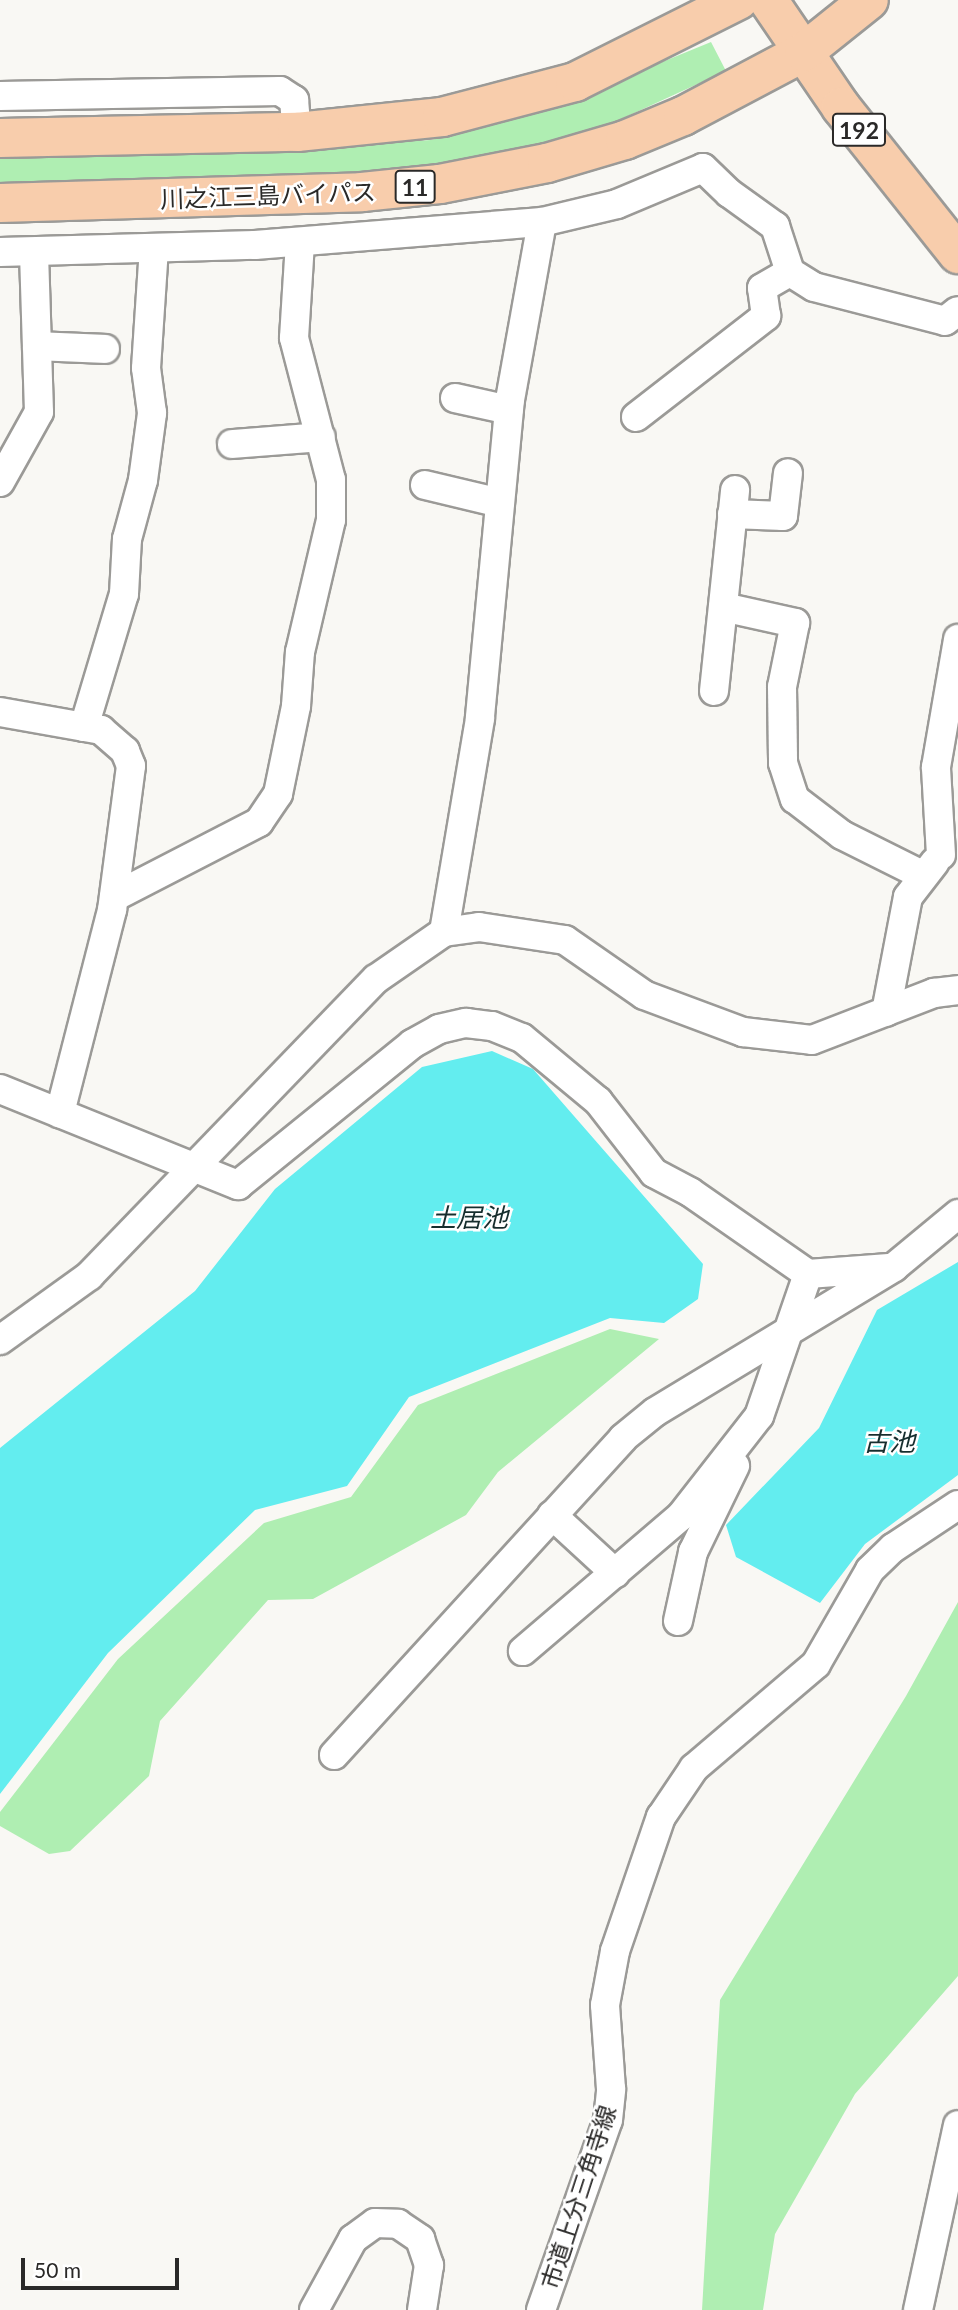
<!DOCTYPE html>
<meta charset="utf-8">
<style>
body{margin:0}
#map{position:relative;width:958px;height:2310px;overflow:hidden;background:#f9f8f4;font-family:Lato,"Noto Sans JP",sans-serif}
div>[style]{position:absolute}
.green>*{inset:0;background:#afeeb2}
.water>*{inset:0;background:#63edef}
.roads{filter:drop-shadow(2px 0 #9b9a97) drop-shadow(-2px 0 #9b9a97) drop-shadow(0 2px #9b9a97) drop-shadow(0 -2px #9b9a97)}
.minor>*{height:28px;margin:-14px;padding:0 14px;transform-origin:14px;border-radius:14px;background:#fff}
.highway>*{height:38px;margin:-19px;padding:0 19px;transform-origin:19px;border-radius:19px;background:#f8cdac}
span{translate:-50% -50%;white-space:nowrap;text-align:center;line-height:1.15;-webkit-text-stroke:5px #fff;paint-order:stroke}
.shield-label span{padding:2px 5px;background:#fff;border:2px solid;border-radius:5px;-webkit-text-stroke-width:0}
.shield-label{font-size:23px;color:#2a2928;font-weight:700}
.street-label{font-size:24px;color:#2a2928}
.water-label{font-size:26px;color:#162e2e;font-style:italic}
.scale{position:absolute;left:21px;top:2258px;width:158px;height:32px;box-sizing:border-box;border:4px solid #2a2928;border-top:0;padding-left:9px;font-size:21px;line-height:24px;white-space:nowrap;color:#2a2928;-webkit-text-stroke:5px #fff;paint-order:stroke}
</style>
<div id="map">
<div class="green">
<i style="clip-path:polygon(711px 42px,726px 71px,595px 131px,504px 158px,399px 174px,0 189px,0 151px,317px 147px,431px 140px,545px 110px)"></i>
<i style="clip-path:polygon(610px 1329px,659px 1339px,498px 1472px,466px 1515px,313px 1599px,268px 1600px,160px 1721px,149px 1776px,70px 1851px,49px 1854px,0 1826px,0 1812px,118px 1659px,264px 1523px,351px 1497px,418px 1405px)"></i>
<i style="clip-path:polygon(958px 1602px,958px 1976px,855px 2094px,775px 2234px,763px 2310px,702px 2310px,720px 2000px,906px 1696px)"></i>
</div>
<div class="water">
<i style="clip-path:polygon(492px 1051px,533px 1069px,703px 1264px,698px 1299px,664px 1323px,610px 1318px,409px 1397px,347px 1486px,255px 1510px,108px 1653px,0 1794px,0 1448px,195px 1291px,275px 1189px,422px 1067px)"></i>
<i style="clip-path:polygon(958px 1262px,958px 1475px,865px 1544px,820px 1603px,736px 1557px,726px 1525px,819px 1428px,877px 1310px)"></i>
</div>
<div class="roads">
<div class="minor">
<i style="left:0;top:96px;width:280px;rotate:-1deg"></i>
<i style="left:280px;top:91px;width:17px;rotate:33deg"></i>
<i style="left:294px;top:100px;width:32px;rotate:85deg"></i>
<i style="left:542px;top:222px;width:77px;rotate:-13.5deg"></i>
<i style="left:617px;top:204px;width:93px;rotate:-22.7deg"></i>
<i style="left:703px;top:168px;width:36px;rotate:44deg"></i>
<i style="left:729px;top:193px;width:57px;rotate:35.7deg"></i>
<i style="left:775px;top:226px;width:48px;rotate:71.9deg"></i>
<i style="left:790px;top:272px;width:28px;rotate:32deg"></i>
<i style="left:814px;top:287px;width:135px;rotate:14.5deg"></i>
<i style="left:945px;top:321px;width:16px;rotate:-38deg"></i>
<i style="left:0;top:252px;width:255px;rotate:-1.6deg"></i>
<i style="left:255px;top:245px;width:288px;rotate:-4.6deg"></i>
<i style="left:542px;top:222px;width:180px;rotate:100.2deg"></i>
<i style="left:510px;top:399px;width:321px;rotate:95.4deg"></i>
<i style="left:480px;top:719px;width:216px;rotate:99.6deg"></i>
<i style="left:37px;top:346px;width:68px;rotate:2.5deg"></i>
<i style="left:455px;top:398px;width:55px;rotate:12.5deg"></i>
<i style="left:636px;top:417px;width:165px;rotate:-37.8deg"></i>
<i style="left:766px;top:316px;width:28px;rotate:-98deg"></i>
<i style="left:762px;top:288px;width:32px;rotate:-30deg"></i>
<i style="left:232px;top:444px;width:89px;rotate:-4.5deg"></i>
<i style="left:0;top:482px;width:80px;rotate:-60.9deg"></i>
<i style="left:39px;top:412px;width:159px;rotate:-91.8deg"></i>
<i style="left:425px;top:485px;width:77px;rotate:13.5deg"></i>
<i style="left:732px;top:514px;width:51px;rotate:2.2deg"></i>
<i style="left:783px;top:516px;width:43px;rotate:-83.4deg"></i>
<i style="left:723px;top:607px;width:74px;rotate:12.5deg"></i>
<i style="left:795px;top:623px;width:65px;rotate:101.5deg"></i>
<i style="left:782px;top:687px;width:76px;rotate:89.2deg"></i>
<i style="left:783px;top:763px;width:38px;rotate:72deg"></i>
<i style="left:795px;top:799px;width:59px;rotate:37.5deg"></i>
<i style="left:842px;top:835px;width:89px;rotate:26.6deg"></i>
<i style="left:714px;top:691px;width:202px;rotate:-84deg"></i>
<i style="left:0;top:712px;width:103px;rotate:10.1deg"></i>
<i style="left:101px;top:730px;width:32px;rotate:41deg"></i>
<i style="left:125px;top:751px;width:16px;rotate:68deg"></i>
<i style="left:131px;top:766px;width:145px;rotate:97.5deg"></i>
<i style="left:112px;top:910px;width:210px;rotate:104.4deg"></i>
<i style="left:84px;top:727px;width:139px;rotate:-73.3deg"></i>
<i style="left:124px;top:594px;width:55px;rotate:-86.9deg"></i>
<i style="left:127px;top:539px;width:61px;rotate:-74.8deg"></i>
<i style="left:143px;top:480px;width:68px;rotate:-82.3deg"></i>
<i style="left:152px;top:413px;width:45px;rotate:-97.6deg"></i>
<i style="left:146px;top:368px;width:120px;rotate:-86.2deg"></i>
<i style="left:941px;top:855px;width:88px;rotate:-93.3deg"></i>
<i style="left:936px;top:767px;width:130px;rotate:-80.2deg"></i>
<i style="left:114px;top:897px;width:163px;rotate:-27.3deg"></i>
<i style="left:259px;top:822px;width:34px;rotate:-56deg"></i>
<i style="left:278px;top:794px;width:90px;rotate:-78.4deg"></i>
<i style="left:296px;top:706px;width:54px;rotate:-85.8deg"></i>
<i style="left:300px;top:652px;width:136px;rotate:-76.8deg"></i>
<i style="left:331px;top:520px;width:40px;rotate:-90deg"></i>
<i style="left:331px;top:480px;width:147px;rotate:-104.6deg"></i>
<i style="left:294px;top:338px;width:96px;rotate:-86.4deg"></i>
<i style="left:886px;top:1012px;width:117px;rotate:-79.2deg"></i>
<i style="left:908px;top:897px;width:44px;rotate:-52.4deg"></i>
<i style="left:0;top:1089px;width:257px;rotate:22deg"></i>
<i style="left:238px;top:1185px;width:224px;rotate:-39deg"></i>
<i style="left:412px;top:1044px;width:31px;rotate:-29deg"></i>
<i style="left:439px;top:1029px;width:28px;rotate:-13deg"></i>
<i style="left:466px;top:1023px;width:26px;rotate:7deg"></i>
<i style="left:492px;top:1026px;width:32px;rotate:22deg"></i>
<i style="left:522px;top:1038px;width:99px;rotate:39.7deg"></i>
<i style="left:598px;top:1101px;width:91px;rotate:52.1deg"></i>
<i style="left:654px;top:1173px;width:41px;rotate:27.8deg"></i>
<i style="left:690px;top:1192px;width:144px;rotate:34.8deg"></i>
<i style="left:808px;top:1274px;width:150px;rotate:109deg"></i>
<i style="left:759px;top:1416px;width:127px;rotate:128deg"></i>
<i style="left:681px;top:1516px;width:208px;rotate:139.5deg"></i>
<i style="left:808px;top:1274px;width:81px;rotate:-4.2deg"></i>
<i style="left:0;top:1340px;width:110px;rotate:-35.7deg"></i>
<i style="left:89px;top:1276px;width:413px;rotate:-46deg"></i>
<i style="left:376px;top:979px;width:83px;rotate:-34.7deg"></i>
<i style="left:444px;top:932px;width:35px;rotate:-8deg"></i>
<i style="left:479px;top:927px;width:87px;rotate:8.6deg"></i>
<i style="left:565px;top:940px;width:96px;rotate:34.8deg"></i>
<i style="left:644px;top:995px;width:106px;rotate:20.5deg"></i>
<i style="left:743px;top:1032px;width:69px;rotate:6.6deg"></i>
<i style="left:812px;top:1040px;width:131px;rotate:-21.1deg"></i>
<i style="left:934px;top:993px;width:24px;rotate:-7deg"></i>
<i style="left:552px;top:1515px;width:86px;rotate:42.6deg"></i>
<i style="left:678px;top:1621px;width:71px;rotate:-77.7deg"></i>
<i style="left:693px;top:1552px;width:96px;rotate:-64deg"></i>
<i style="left:334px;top:1755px;width:429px;rotate:-47.6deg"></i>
<i style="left:623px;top:1438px;width:41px;rotate:-39.1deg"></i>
<i style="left:655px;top:1412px;width:280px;rotate:-31.2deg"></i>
<i style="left:894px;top:1267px;width:83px;rotate:-39.6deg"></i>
<i style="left:314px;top:2310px;width:81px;rotate:-61.2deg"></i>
<i style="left:353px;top:2239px;width:27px;rotate:-36deg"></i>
<i style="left:375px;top:2223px;width:23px;rotate:2deg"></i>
<i style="left:398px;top:2224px;width:27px;rotate:34deg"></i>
<i style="left:420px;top:2239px;width:28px;rotate:71deg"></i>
<i style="left:429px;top:2265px;width:46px;rotate:98.8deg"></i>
<i style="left:541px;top:2310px;width:201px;rotate:-70.6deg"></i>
<i style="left:608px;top:2120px;width:31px;rotate:-84deg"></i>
<i style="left:611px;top:2089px;width:84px;rotate:-94.1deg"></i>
<i style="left:605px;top:2005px;width:55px;rotate:-79.5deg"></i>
<i style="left:615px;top:1951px;width:142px;rotate:-71.1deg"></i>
<i style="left:661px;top:1817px;width:59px;rotate:-56deg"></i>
<i style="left:694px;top:1768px;width:160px;rotate:-40.4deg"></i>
<i style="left:816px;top:1664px;width:108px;rotate:-60.1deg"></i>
<i style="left:870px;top:1570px;width:32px;rotate:-44deg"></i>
<i style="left:893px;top:1548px;width:78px;rotate:-33.5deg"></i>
<i style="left:918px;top:2310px;width:189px;rotate:-77.8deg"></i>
</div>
<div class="highway">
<i style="left:768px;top:0;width:130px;rotate:55.7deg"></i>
<i style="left:841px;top:107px;width:188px;rotate:51.5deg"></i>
<i style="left:0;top:138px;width:297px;rotate:-1.2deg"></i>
<i style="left:297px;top:132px;width:146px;rotate:-5.9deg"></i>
<i style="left:442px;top:117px;width:138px;rotate:-14.7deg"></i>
<i style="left:575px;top:82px;width:183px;rotate:-26.6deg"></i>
<i style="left:0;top:203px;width:362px;rotate:-1.7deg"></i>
<i style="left:362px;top:192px;width:78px;rotate:-5.9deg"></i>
<i style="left:440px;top:184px;width:109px;rotate:-11.1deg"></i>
<i style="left:547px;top:163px;width:81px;rotate:-16.4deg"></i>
<i style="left:625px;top:140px;width:63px;rotate:-22.5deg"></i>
<i style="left:683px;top:116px;width:137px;rotate:-27.9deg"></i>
<i style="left:804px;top:52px;width:83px;rotate:-38.7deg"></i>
</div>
</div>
<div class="shield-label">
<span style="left:859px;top:130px">192</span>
<span style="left:415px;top:187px">11</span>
</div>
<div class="street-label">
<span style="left:268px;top:195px;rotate:-2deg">川之江三島バイパス</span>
<span style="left:578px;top:2197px;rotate:-72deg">市道上分三角寺線</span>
</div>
<div class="water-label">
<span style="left:469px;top:1218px">土居池</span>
<span style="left:889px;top:1442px">古池</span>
</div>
<div class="scale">50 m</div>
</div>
